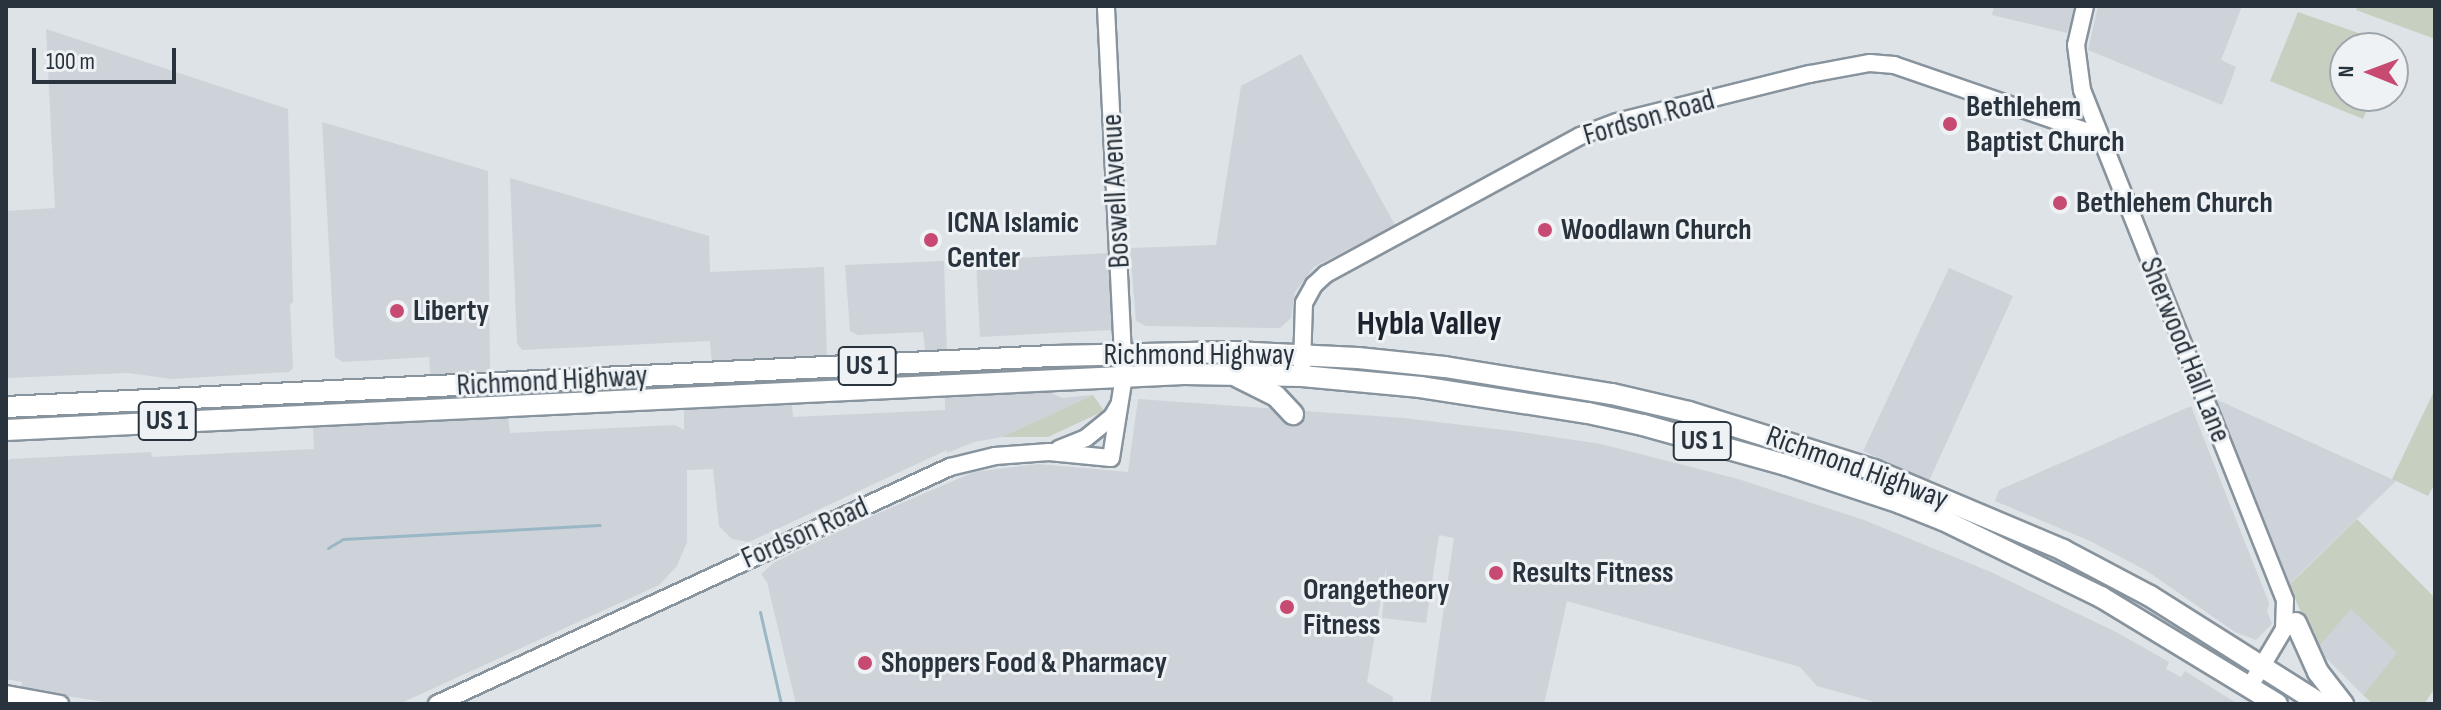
<!DOCTYPE html>
<style>
body{margin:0}
#map{position:relative;width:2441px;height:710px;overflow:hidden;background:#dee3e7;font-family:"Sofia Sans Condensed",sans-serif}
div>[style]{position:absolute}
.built>*{inset:0;background:#cdd3d9}
.green>*{inset:0;background:#c7d0c0}
.stream>*{height:3px;margin:-1.5px;padding:0 1.5px;transform-origin:1.5px;border-radius:1.5px;background:#9bb6c5}
.roads{filter:drop-shadow(2px 0 #87939d) drop-shadow(-2px 0 #87939d) drop-shadow(0 2px #87939d) drop-shadow(0 -2px #87939d)}
.secondary>*{height:16px;margin:-8px;padding:0 8px;transform-origin:8px;border-radius:8px;background:#fff}
.highway>*{height:20px;margin:-10px;padding:0 10px;transform-origin:10px;border-radius:10px;background:#fff}
.dots>*{width:22px;height:22px;translate:-50% -50%;box-sizing:border-box;border:4px solid #eef2f5;border-radius:50%}
span{translate:-50% -50%;white-space:nowrap;text-align:center;line-height:1.15;-webkit-text-stroke:6px #eef2f5;paint-order:stroke}
.shield-label span{padding:2px 6px;background:#eef2f5;border:2px solid;border-radius:6px;-webkit-text-stroke-width:0}
.shield-label{font-size:28px;color:#28333d;font-weight:700}
.poi-label{font-size:30px;color:#28333d;font-weight:700}
.left{translate:0 -50%;text-align:left}
.street-label{font-size:30px;color:#28333d}
.quarter-label{font-size:34px;color:#1b242e;font-weight:700}
.frame{position:absolute;inset:0;border:8px solid #28333d;pointer-events:none}
.north{position:absolute;left:2329px;top:32px;width:80px;height:80px;box-sizing:border-box;background:#eef2f5;border:2px solid #9fa6ab;border-radius:50%;rotate:271deg;font-size:22px;font-weight:700;line-height:32px;text-align:center;color:#28333d}
.north::after{content:'';display:block;margin:auto;width:28px;height:36px;background:#c64a71;clip-path:polygon(50% 0,100% 100%,50% 72%,0 100%)}
.scale{position:absolute;left:32px;top:48px;width:144px;height:36px;box-sizing:border-box;border:4px solid #28333d;border-top:0;padding-left:10px;font-size:24px;line-height:28px;white-space:nowrap;color:#28333d;-webkit-text-stroke:6px #eef2f5;paint-order:stroke}
</style>
<div id="map">
<div class="built">
<i style="clip-path:polygon(1994px 6px,2078px 6px,2067px 33px,1992px 15px)"></i>
<i style="clip-path:polygon(2098px 6px,2242px 6px,2221px 60px,2236px 67px,2222px 105px,2088px 50px)"></i>
<i style="clip-path:polygon(46px 29px,288px 109px,293px 303px,290px 304px,293px 368px,289px 372px,172px 379px,128px 373px,6px 378px,6px 211px,55px 208px)"></i>
<i style="clip-path:polygon(1301px 54px,1395px 225px,1314px 267px,1295px 292px,1291px 318px,1280px 328px,1146px 326px,1136px 321px,1130px 248px,1216px 245px,1241px 86px)"></i>
<i style="clip-path:polygon(322px 122px,488px 171px,490px 375px,431px 381px,429px 357px,343px 362px,335px 357px)"></i>
<i style="clip-path:polygon(510px 178px,709px 236px,710px 272px,824px 267px,827px 358px,712px 364px,710px 341px,522px 350px,517px 343px)"></i>
<i style="clip-path:polygon(1109px 253px,1113px 330px,980px 337px,976px 260px)"></i>
<i style="clip-path:polygon(944px 261px,947px 356px,926px 358px,923px 332px,858px 335px,850px 331px,845px 265px)"></i>
<i style="clip-path:polygon(1949px 268px,2013px 296px,1929px 481px,1863px 451px)"></i>
<i style="clip-path:polygon(1047px 391px,1062px 398px,1093px 395px,1002px 437px,974px 442px,947px 453px,947px 450px,749px 542px,732px 539px,719px 526px,713px 469px,687px 470px,687px 542px,677px 566px,659px 585px,399px 704px,118px 704px,22px 689px,22px 682px,6px 679px,6px 462px,10px 459px,151px 452px,152px 457px,314px 449px,313px 427px,508px 417px,510px 433px,675px 425px,684px 430px,684px 409px,792px 404px,793px 417px,945px 410px,945px 396px)"></i>
<i style="clip-path:polygon(2209px 396px,2396px 481px,2285px 588px)"></i>
<i style="clip-path:polygon(1138px 399px,1404px 418px,1521px 432px,1601px 444px,1738px 479px,1864px 520px,1991px 572px,2118px 633px,2169px 662px,2166px 669px,2181px 677px,2185px 671px,2238px 704px,1882px 704px,1817px 686px,1800px 667px,1567px 601px,1544px 704px,1430px 704px,1454px 538px,1439px 535px,1426px 623px,1382px 618px,1387px 562px,1367px 682px,1393px 697px,1392px 704px,796px 704px,767px 582px,761px 574px,775px 562px,865px 519px,974px 472px,1038px 464px,1128px 472px)"></i>
<i style="clip-path:polygon(2191px 406px,2269px 603px,2267px 611px,2272px 624px,2256px 640px,2235px 632px,2147px 571px,2090px 541px,1995px 501px,1999px 490px)"></i>
<i style="clip-path:polygon(2351px 608px,2398px 653px,2363px 695px,2317px 649px)"></i>
</div>
<div class="green">
<i style="clip-path:polygon(2358px 6px,2435px 6px,2435px 39px,2356px 10px)"></i>
<i style="clip-path:polygon(2298px 12px,2393px 45px,2345px 48px,2345px 96px,2373px 96px,2363px 119px,2270px 81px)"></i>
<i style="clip-path:polygon(2435px 389px,2435px 483px,2428px 496px,2392px 479px)"></i>
<i style="clip-path:polygon(1093px 395px,1104px 411px,1048px 437px,1002px 437px)"></i>
<i style="clip-path:polygon(2357px 519px,2435px 598px,2435px 688px,2424px 704px,2373px 704px,2363px 695px,2397px 653px,2351px 609px,2317px 649px,2289px 585px)"></i>
</div>
<div class="stream">
<i style="left:328px;top:548px;width:17px;rotate:-31deg"></i>
<i style="left:343px;top:539px;width:257px;rotate:-3.1deg"></i>
<i style="left:760px;top:612px;width:94px;rotate:77.1deg"></i>
</div>
<div class="roads">
<div class="secondary">
<i style="left:2085px;top:6px;width:40px;rotate:103deg"></i>
<i style="left:2076px;top:45px;width:45px;rotate:82.4deg"></i>
<i style="left:2082px;top:90px;width:549px;rotate:68.3deg"></i>
<i style="left:2285px;top:600px;width:29px;rotate:92deg"></i>
<i style="left:2284px;top:629px;width:66px;rotate:120.8deg"></i>
<i style="left:1302px;top:366px;width:63px;rotate:-88.2deg"></i>
<i style="left:1304px;top:303px;width:21px;rotate:-61deg"></i>
<i style="left:1314px;top:285px;width:16px;rotate:-43deg"></i>
<i style="left:1326px;top:274px;width:289px;rotate:-28.5deg"></i>
<i style="left:1580px;top:136px;width:40px;rotate:-21deg"></i>
<i style="left:1617px;top:122px;width:199px;rotate:-14deg"></i>
<i style="left:1810px;top:74px;width:61px;rotate:-10.4deg"></i>
<i style="left:1870px;top:63px;width:24px;rotate:5deg"></i>
<i style="left:1894px;top:65px;width:218px;rotate:19deg"></i>
<i style="left:1059px;top:449px;width:29px;rotate:-22deg"></i>
<i style="left:1086px;top:438px;width:33px;rotate:-39deg"></i>
<i style="left:1112px;top:417px;width:14px;rotate:-60deg"></i>
<i style="left:6px;top:694px;width:55px;rotate:10.5deg"></i>
<i style="left:437px;top:704px;width:565px;rotate:-24.8deg"></i>
<i style="left:950px;top:467px;width:46px;rotate:-13.7deg"></i>
<i style="left:995px;top:456px;width:54px;rotate:-4.2deg"></i>
<i style="left:1049px;top:452px;width:62px;rotate:5.5deg"></i>
<i style="left:1111px;top:458px;width:83px;rotate:-81deg"></i>
<i style="left:1124px;top:376px;width:370px;rotate:-92.8deg"></i>
</div>
<div class="highway">
<i style="left:1238px;top:377px;width:42px;rotate:26.6deg"></i>
<i style="left:1276px;top:396px;width:25px;rotate:47deg"></i>
<i style="left:6px;top:407px;width:1049px;rotate:-2.79deg"></i>
<i style="left:1054px;top:356px;width:179px;rotate:-1.3deg"></i>
<i style="left:1233px;top:352px;width:125px;rotate:2.7deg"></i>
<i style="left:1358px;top:358px;width:87px;rotate:5.9deg"></i>
<i style="left:1445px;top:367px;width:169px;rotate:9.2deg"></i>
<i style="left:1612px;top:394px;width:79px;rotate:13.2deg"></i>
<i style="left:1689px;top:412px;width:194px;rotate:17.4deg"></i>
<i style="left:1874px;top:470px;width:205px;rotate:22.9deg"></i>
<i style="left:2063px;top:550px;width:98px;rotate:27.9deg"></i>
<i style="left:2150px;top:596px;width:202px;rotate:32.3deg"></i>
<i style="left:6px;top:430px;width:1179px;rotate:-2.72deg"></i>
<i style="left:1184px;top:374px;width:118px;rotate:1deg"></i>
<i style="left:1302px;top:376px;width:119px;rotate:5.3deg"></i>
<i style="left:1420px;top:387px;width:170px;rotate:8.8deg"></i>
<i style="left:1588px;top:413px;width:56px;rotate:12.3deg"></i>
<i style="left:1643px;top:425px;width:148px;rotate:15.6deg"></i>
<i style="left:1786px;top:465px;width:120px;rotate:18.4deg"></i>
<i style="left:1900px;top:503px;width:46px;rotate:21.6deg"></i>
<i style="left:1943px;top:520px;width:176px;rotate:26deg"></i>
<i style="left:2101px;top:597px;width:206px;rotate:31.3deg"></i>
<i style="left:2296px;top:623px;width:54px;rotate:65.8deg"></i>
<i style="left:2318px;top:672px;width:41px;rotate:52deg"></i>
</div>
</div>
<div class="dots">
<i style="left:1950px;top:124px;background:#c64a71"></i>
<i style="left:2060px;top:203px;background:#c64a71"></i>
<i style="left:1545px;top:230px;background:#c64a71"></i>
<i style="left:931px;top:240px;background:#c64a71"></i>
<i style="left:397px;top:311px;background:#c64a71"></i>
<i style="left:1496px;top:573px;background:#c64a71"></i>
<i style="left:1287px;top:607px;background:#c64a71"></i>
<i style="left:865px;top:663px;background:#c64a71"></i>
</div>
<div class="shield-label">
<span style="left:867px;top:366px">US 1</span>
<span style="left:167px;top:421px">US 1</span>
<span style="left:1702px;top:441px">US 1</span>
</div>
<div class="poi-label">
<span class="left" style="left:1966px;top:124px">Bethlehem<br>Baptist Church</span>
<span class="left" style="left:2076px;top:203px">Bethlehem Church</span>
<span class="left" style="left:947px;top:240px">ICNA Islamic<br>Center</span>
<span class="left" style="left:1561px;top:230px">Woodlawn Church</span>
<span class="left" style="left:413px;top:311px">Liberty</span>
<span class="left" style="left:1512px;top:573px">Results Fitness</span>
<span class="left" style="left:1303px;top:607px">Orangetheory<br>Fitness</span>
<span class="left" style="left:881px;top:663px">Shoppers Food &amp; Pharmacy</span>
</div>
<div class="street-label">
<span style="left:1649px;top:118px;rotate:-16deg">Fordson Road</span>
<span style="left:1116px;top:191px;rotate:-93deg">Boswell Avenue</span>
<span style="left:2185px;top:350px;rotate:68deg">Sherwood Hall Lane</span>
<span style="left:1199px;top:355px">Richmond Highway</span>
<span style="left:552px;top:381px;rotate:-3deg">Richmond Highway</span>
<span style="left:1857px;top:468px;rotate:20deg">Richmond Highway</span>
<span style="left:805px;top:533px;rotate:-24deg">Fordson Road</span>
</div>
<div class="quarter-label">
<span style="left:1429px;top:324px">Hybla Valley</span>
</div>
<div class="frame"></div>
<div class="north">N</div>
<div class="scale">100 m</div>
</div>
